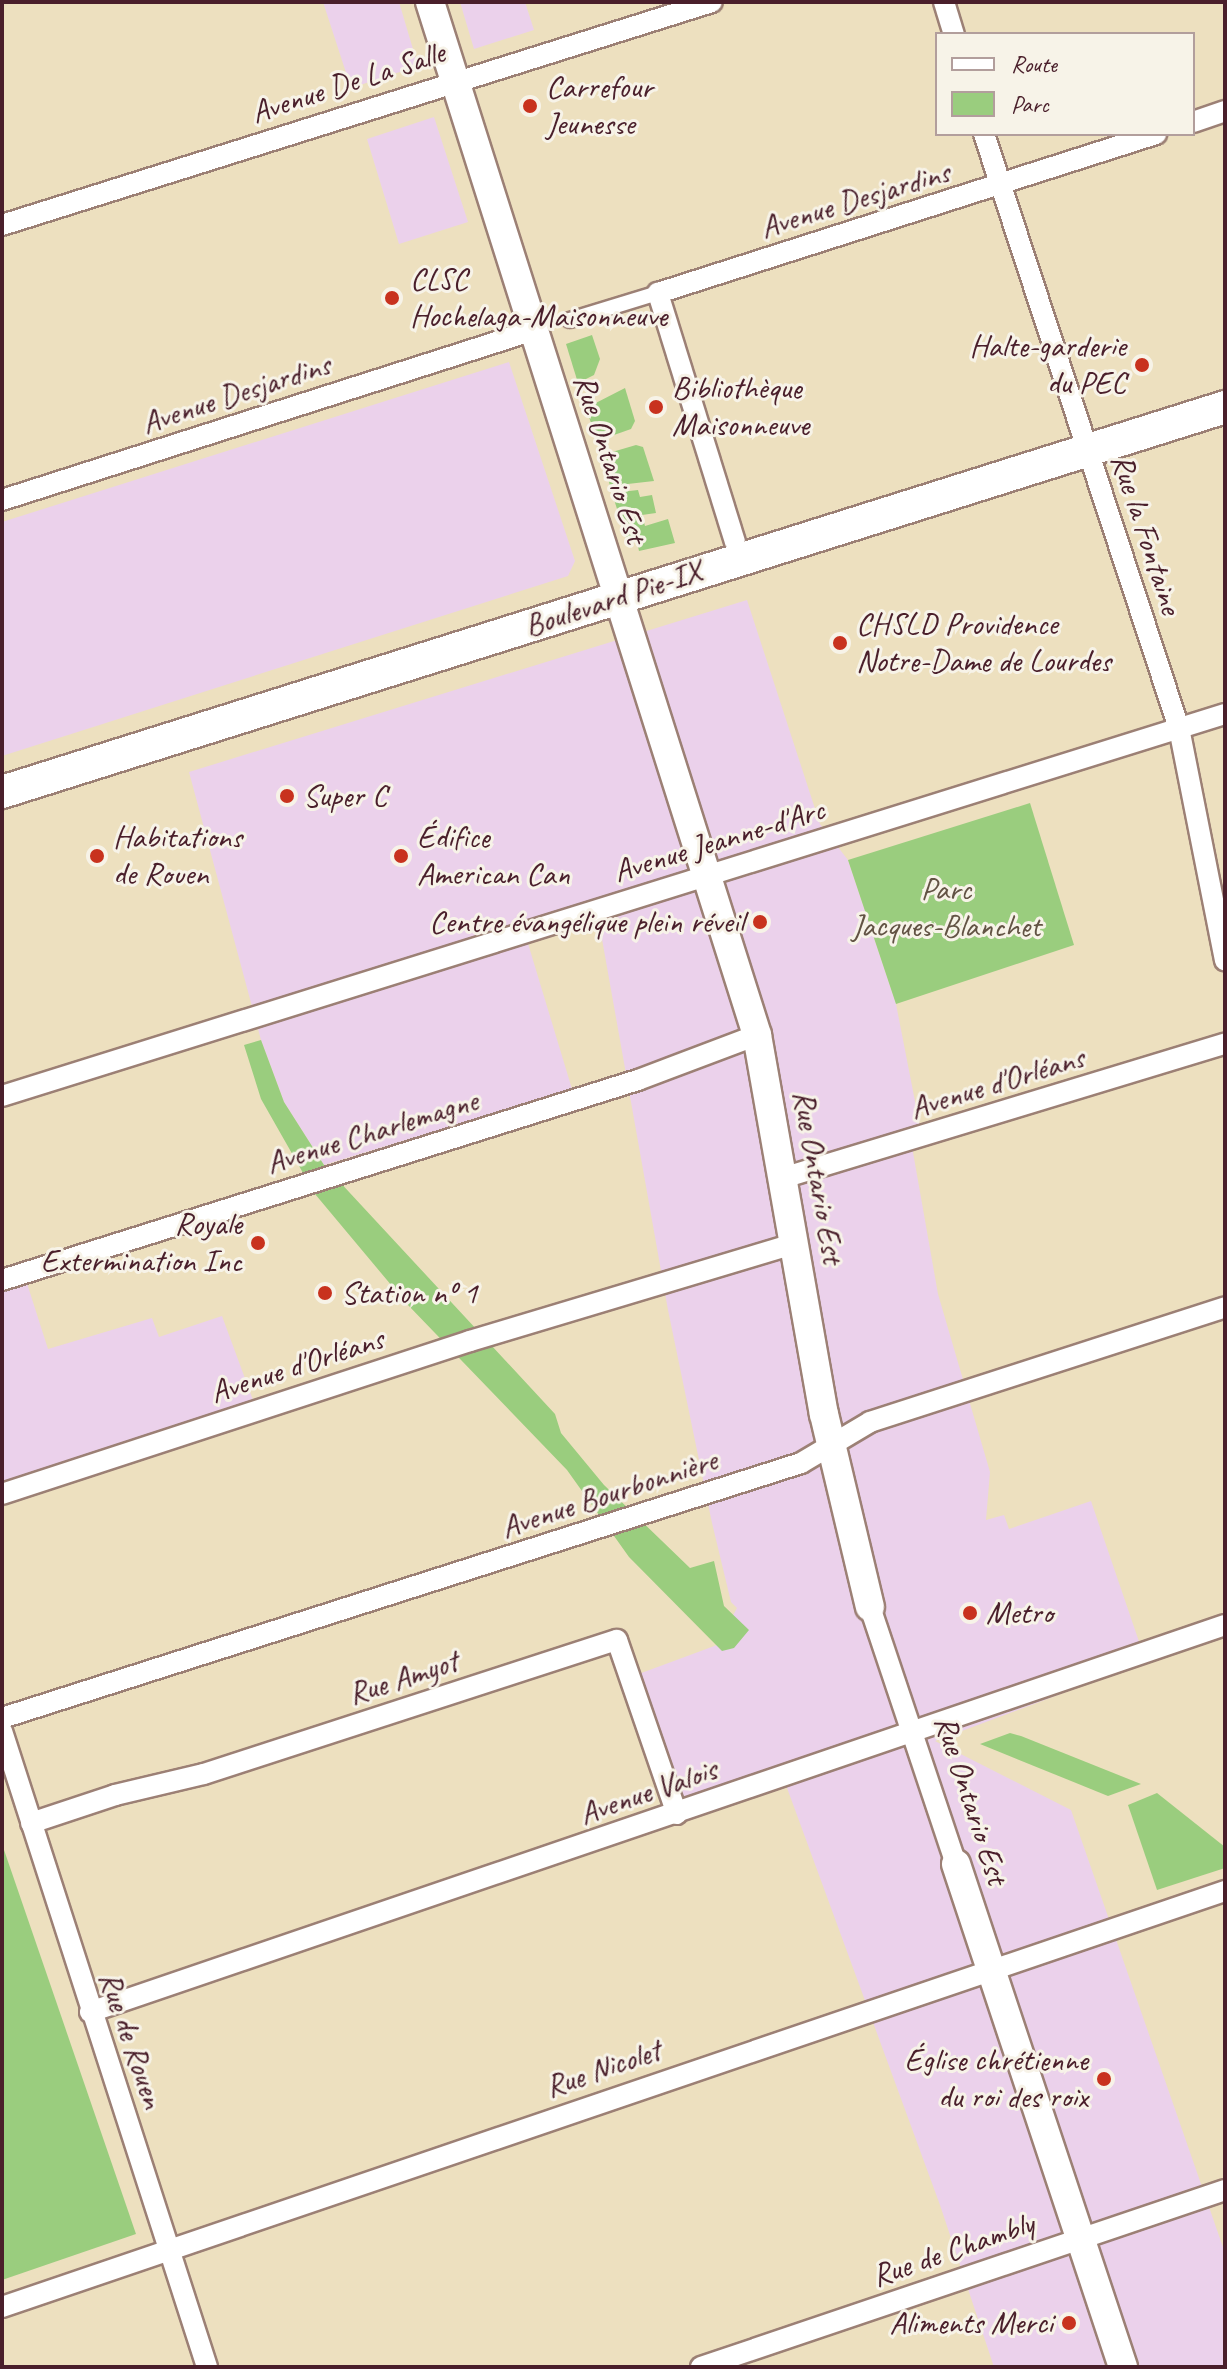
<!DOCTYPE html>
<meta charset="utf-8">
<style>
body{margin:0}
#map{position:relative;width:1227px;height:2369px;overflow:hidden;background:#ede0bf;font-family:Caveat,sans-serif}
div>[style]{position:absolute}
.built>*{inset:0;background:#ebd1eb}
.green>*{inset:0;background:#9acd7e}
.roads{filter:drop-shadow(2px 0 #9c8075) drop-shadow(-2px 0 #9c8075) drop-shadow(0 2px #9c8075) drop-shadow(0 -2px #9c8075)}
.pedestrian>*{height:14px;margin:-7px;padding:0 7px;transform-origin:7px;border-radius:7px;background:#fff}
.minor>*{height:20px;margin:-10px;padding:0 10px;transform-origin:10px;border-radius:10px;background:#fff}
.secondary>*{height:28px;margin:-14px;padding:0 14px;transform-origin:14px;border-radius:14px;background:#fff}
.primary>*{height:32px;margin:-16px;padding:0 16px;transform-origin:16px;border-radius:16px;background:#fff}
.dots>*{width:22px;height:22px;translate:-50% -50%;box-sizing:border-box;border:4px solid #f7f3e8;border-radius:50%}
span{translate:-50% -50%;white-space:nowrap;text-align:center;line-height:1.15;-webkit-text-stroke:6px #f7f3e8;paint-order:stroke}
.street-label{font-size:32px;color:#4a1f2b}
.poi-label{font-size:32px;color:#4a1f2b}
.left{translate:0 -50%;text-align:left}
.right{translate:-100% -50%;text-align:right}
.park-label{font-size:32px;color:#625344}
.frame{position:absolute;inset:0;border:4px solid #4a1f2b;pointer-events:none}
.legend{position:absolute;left:935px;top:32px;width:260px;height:104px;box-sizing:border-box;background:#f7f3e8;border:2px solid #b29e9c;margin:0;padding:10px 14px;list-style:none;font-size:24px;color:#4a1f2b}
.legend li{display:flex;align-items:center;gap:16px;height:40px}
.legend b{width:40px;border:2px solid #b29e9c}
</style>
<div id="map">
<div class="built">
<i style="clip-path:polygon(323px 2px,399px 2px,418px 66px,351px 88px)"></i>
<i style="clip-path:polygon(460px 2px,525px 2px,534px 30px,474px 49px)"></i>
<i style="clip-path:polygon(434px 117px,468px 222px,399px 244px,367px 139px)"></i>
<i style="clip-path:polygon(509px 362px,575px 561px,568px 576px,2px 756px,2px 522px)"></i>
<i style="clip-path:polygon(747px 600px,820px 824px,848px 860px,896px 1004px,922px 1137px,911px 1141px,938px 1294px,990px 1472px,986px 1520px,1004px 1515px,1009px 1529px,1091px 1501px,1146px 1662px,935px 1741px,1071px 1810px,1225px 2253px,1225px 2367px,994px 2367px,940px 2205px,783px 1777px,681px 1819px,636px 1675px,717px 1645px,737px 1608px,731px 1602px,712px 1523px,668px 1310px,597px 911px,523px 927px,572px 1089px,324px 1165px,284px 1102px,261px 1040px,189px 772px)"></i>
<i style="clip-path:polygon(24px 1274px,48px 1349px,152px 1318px,159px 1337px,222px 1316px,257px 1411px,2px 1497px,2px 1280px)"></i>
</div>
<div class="green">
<i style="clip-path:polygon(592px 335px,600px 359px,594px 375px,578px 383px,566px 344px)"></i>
<i style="clip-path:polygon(625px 388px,635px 421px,631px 429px,597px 441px,586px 408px)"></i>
<i style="clip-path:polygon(636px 445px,643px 447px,654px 481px,610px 486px,602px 455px)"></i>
<i style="clip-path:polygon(638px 490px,640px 497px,652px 495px,656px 513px,642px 515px,645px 526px,668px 519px,675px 543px,639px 551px,637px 542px,628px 544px,612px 493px)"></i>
<i style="clip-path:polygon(1030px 803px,1074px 945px,896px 1004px,848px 860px)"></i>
<i style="clip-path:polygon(261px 1040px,284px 1102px,324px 1165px,555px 1414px,561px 1433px,604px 1485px,690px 1568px,714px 1561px,724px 1606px,749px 1630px,734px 1648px,722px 1651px,629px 1557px,567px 1470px,407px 1304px,315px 1194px,261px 1099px,244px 1045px)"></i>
<i style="clip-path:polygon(1010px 1733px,1021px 1736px,1141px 1784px,1108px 1796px,980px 1744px)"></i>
<i style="clip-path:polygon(1157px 1793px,1225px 1847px,1225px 1868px,1157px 1890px,1128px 1805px)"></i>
<i style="clip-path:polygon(2px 1844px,136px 2234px,2px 2280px)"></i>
</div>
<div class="roads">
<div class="pedestrian">
<i style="left:570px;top:320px;width:92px;rotate:-17.1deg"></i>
</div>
<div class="minor">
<i style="left:944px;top:2px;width:34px;rotate:73deg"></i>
<i style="left:1193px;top:122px;width:34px;rotate:-19deg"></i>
<i style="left:984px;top:134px;width:625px;rotate:71.83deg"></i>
<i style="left:1179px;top:728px;width:237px;rotate:78.8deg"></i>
<i style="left:2px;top:225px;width:744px;rotate:-17.44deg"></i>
<i style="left:2px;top:500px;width:559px;rotate:-17.72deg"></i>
<i style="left:735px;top:542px;width:261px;rotate:-107.2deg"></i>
<i style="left:658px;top:293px;width:523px;rotate:-17.71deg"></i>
<i style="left:2px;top:1096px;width:1281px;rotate:-17.35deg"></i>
<i style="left:786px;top:1177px;width:459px;rotate:-16.9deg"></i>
<i style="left:2px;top:1280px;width:667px;rotate:-17.46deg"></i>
<i style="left:638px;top:1080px;width:127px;rotate:-20.7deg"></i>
<i style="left:2px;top:1494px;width:492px;rotate:-18.1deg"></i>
<i style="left:470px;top:1341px;width:340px;rotate:-16.7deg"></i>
<i style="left:870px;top:1607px;width:271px;rotate:71.5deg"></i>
<i style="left:2px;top:1718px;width:839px;rotate:-17.7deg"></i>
<i style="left:801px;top:1463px;width:80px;rotate:-30.7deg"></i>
<i style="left:870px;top:1422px;width:373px;rotate:-17.9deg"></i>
<i style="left:2px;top:1731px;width:668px;rotate:72.13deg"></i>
<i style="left:31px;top:1823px;width:89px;rotate:-18.4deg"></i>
<i style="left:115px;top:1795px;width:91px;rotate:-13.3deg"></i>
<i style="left:204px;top:1774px;width:434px;rotate:-18deg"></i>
<i style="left:617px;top:1640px;width:184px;rotate:71deg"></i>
<i style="left:90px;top:2012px;width:1199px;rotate:-18.83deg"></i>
<i style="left:2px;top:2307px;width:1292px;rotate:-18.79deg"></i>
<i style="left:701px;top:2367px;width:553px;rotate:-18.66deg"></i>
</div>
<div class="secondary">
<i style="left:430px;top:2px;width:1084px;rotate:72.43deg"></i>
<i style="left:757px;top:1035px;width:385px;rotate:80deg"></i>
<i style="left:824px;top:1414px;width:198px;rotate:76.6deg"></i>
<i style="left:956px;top:1864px;width:530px;rotate:71.63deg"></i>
</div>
<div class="primary">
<i style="left:2px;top:792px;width:1282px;rotate:-17.47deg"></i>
</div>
</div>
<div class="dots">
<i style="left:530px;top:106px;background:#c8321e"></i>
<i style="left:392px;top:298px;background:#c8321e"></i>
<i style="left:1142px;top:365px;background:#c8321e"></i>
<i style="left:656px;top:407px;background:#c8321e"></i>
<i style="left:840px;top:643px;background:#c8321e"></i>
<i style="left:287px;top:796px;background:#c8321e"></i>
<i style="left:97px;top:856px;background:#c8321e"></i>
<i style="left:401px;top:856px;background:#c8321e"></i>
<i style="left:760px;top:922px;background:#c8321e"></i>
<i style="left:258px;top:1243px;background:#c8321e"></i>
<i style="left:325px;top:1293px;background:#c8321e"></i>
<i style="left:970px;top:1613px;background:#c8321e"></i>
<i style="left:1104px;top:2079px;background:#c8321e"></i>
<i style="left:1069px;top:2323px;background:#c8321e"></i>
</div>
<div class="street-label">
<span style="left:348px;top:83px;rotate:-18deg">Avenue De La Salle</span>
<span style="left:855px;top:200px;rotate:-17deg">Avenue Desjardins</span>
<span style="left:236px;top:394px;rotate:-18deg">Avenue Desjardins</span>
<span style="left:610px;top:459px;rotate:72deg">Rue Ontario Est</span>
<span style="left:1146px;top:534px;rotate:72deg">Rue la Fontaine</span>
<span style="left:613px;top:599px;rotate:-18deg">Boulevard Pie-IX</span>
<span style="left:719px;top:841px;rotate:-17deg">Avenue Jeanne-d'Arc</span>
<span style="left:997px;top:1083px;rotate:-17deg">Avenue d'Orléans</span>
<span style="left:372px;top:1132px;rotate:-17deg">Avenue Charlemagne</span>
<span style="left:818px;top:1177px;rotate:80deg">Rue Ontario Est</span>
<span style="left:297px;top:1366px;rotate:-18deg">Avenue d'Orléans</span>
<span style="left:609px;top:1494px;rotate:-18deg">Avenue Bourbonnière</span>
<span style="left:403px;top:1678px;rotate:-18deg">Rue Amyot</span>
<span style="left:648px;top:1792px;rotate:-19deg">Avenue Valois</span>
<span style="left:971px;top:1800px;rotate:72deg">Rue Ontario Est</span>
<span style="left:131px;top:2040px;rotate:71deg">Rue de Rouen</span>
<span style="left:603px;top:2069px;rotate:-19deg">Rue Nicolet</span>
<span style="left:953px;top:2250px;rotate:-19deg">Rue de Chambly</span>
</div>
<div class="poi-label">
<span class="left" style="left:546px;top:106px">Carrefour<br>Jeunesse</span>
<span class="left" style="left:410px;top:298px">CLSC<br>Hochelaga-Maisonneuve</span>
<span class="right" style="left:1126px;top:365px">Halte-garderie<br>du PEC</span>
<span class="left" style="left:672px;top:407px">Bibliothèque<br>Maisonneuve</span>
<span class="left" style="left:856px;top:643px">CHSLD Providence<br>Notre-Dame de Lourdes</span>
<span class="left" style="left:303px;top:796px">Super C</span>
<span class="left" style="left:113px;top:856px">Habitations<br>de Rouen</span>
<span class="left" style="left:417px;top:856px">Édifice<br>American Can</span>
<span class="right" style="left:744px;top:922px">Centre évangélique plein réveil</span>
<span class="right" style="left:242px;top:1243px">Royale<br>Extermination Inc</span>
<span class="left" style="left:341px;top:1293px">Station nº 1</span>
<span class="left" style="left:986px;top:1613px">Metro</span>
<span class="right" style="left:1088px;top:2079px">Église chrétienne<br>du roi des roix</span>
<span class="right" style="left:1053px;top:2323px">Aliments Merci</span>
</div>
<div class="park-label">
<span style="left:946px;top:908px">Parc<br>Jacques-Blanchet</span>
</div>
<div class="frame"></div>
<ul class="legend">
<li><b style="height:10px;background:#fff"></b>Route</li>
<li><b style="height:22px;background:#9acd7e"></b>Parc</li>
</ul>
</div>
